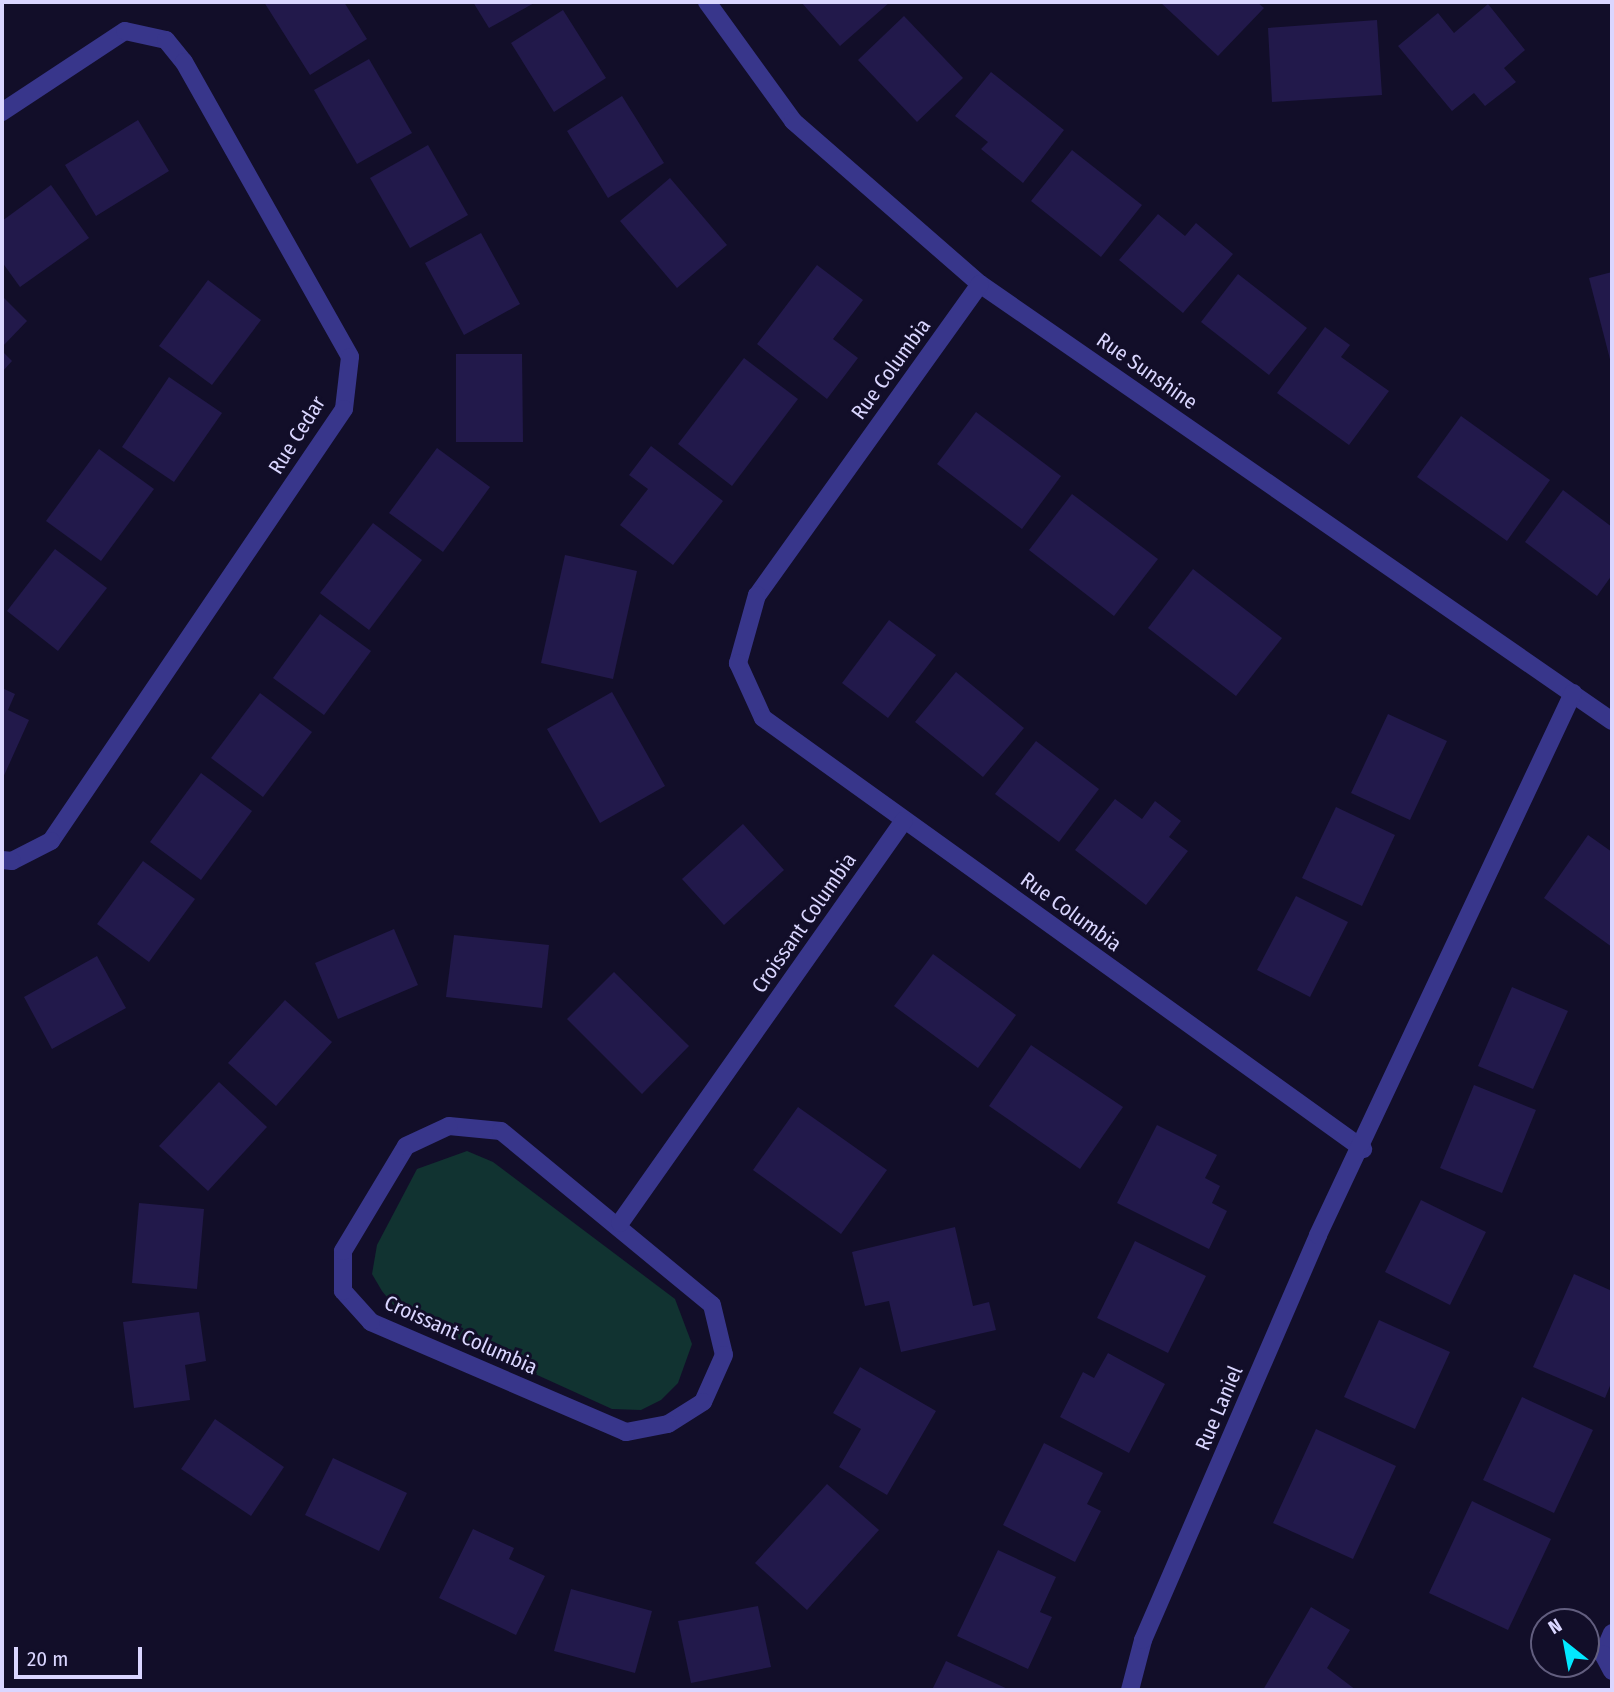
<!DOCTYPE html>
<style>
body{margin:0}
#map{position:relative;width:1614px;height:1692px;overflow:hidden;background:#120e29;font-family:"Fira Sans Condensed",sans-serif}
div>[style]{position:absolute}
.green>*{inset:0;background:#113331}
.building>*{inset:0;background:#22194b}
.street>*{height:18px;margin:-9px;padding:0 9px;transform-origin:9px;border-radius:9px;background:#38368b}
span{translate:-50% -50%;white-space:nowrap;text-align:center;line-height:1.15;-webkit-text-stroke:6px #120e29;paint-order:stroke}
.street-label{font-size:21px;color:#dad6ff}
.frame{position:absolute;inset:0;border:4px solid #dad6ff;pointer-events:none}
.north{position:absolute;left:1530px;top:1608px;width:70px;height:70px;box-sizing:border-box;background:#120e29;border:2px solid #625e7f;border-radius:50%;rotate:329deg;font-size:19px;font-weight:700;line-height:28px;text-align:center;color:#dad6ff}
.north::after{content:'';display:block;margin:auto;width:24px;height:32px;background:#02e8ff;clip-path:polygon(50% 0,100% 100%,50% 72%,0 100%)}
.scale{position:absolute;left:14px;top:1647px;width:128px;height:32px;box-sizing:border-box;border:4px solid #dad6ff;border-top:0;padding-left:9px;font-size:21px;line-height:24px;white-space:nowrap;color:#dad6ff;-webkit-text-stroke:5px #120e29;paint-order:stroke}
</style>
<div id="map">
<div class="green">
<i style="clip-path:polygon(467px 1151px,493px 1162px,675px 1299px,692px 1344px,678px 1383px,661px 1400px,641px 1410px,612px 1409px,399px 1312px,382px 1291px,372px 1274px,377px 1245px,417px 1169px)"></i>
</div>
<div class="building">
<i style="clip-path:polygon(264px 2px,344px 2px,367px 39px,310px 75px)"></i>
<i style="clip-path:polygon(473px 2px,536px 2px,489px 28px)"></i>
<i style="clip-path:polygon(801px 2px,890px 2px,840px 46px)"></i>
<i style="clip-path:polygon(1160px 2px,1257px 2px,1264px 8px,1218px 56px)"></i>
<i style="clip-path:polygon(1488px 4px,1525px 50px,1504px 68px,1516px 82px,1485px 106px,1474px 93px,1452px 111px,1398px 46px,1438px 13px,1454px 33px)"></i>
<i style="clip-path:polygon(563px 10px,606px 78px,554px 112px,511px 43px)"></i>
<i style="clip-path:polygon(904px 16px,963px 78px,917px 122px,858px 60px)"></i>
<i style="clip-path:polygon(1377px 20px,1382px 95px,1272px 102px,1268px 28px)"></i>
<i style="clip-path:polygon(369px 59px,412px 133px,357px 164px,314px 90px)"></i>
<i style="clip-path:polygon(991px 72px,1064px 130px,1023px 183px,981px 149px,988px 142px,955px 116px)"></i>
<i style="clip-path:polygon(622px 96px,664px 163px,608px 198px,567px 131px)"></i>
<i style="clip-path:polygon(138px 120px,169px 171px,96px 216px,65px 165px)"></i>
<i style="clip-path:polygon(428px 145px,468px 215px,410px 248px,370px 178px)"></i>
<i style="clip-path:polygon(1072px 150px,1142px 205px,1101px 257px,1031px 201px)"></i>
<i style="clip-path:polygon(670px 178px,727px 245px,677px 288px,620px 221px)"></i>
<i style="clip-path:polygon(51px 185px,89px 238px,20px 287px,2px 262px,2px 221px)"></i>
<i style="clip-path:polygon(1158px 214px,1185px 236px,1196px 223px,1233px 254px,1183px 313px,1119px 260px)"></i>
<i style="clip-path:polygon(481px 233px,520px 304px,464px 335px,425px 263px)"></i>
<i style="clip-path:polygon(817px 265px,863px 300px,833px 339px,858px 358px,827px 399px,757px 344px)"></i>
<i style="clip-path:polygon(1612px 272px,1612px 363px,1611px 363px,1589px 278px)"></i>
<i style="clip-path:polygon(1238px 274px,1307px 328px,1269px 375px,1201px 322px)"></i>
<i style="clip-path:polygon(208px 280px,261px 320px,212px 385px,159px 346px)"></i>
<i style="clip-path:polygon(2px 296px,27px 321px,2px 347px)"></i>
<i style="clip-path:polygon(1325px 327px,1350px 345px,1341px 357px,1389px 391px,1349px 445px,1277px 393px)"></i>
<i style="clip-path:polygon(2px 351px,12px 361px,2px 372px)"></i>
<i style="clip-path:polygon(456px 354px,522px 354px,523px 442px,456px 442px)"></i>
<i style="clip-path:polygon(744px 358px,798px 399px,732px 486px,678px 444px)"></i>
<i style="clip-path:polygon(169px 377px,222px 413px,174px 482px,122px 447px)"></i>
<i style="clip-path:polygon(976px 412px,1061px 476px,1022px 529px,937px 464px)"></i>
<i style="clip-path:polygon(1461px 416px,1550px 480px,1507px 541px,1417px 477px)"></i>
<i style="clip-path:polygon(651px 446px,723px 501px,673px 565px,620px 525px,648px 489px,629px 475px)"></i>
<i style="clip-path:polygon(437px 448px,490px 487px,443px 552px,389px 513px)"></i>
<i style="clip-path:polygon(99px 449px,154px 489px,101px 561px,46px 521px)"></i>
<i style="clip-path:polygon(1563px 490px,1612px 527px,1612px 575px,1597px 596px,1525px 542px)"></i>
<i style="clip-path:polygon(1072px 494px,1158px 559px,1114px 616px,1029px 550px)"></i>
<i style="clip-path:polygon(373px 523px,422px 560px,369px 630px,320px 593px)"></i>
<i style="clip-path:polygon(55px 549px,107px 588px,58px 651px,7px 611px)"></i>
<i style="clip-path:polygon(565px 555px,637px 571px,613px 679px,541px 663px)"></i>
<i style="clip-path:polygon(1193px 569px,1282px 638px,1236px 696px,1148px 628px)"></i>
<i style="clip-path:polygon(320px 614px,371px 651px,324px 715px,273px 678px)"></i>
<i style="clip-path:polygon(889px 620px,936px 655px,888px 718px,842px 683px)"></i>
<i style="clip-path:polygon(956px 672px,1024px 728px,983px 777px,915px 722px)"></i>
<i style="clip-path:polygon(2px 688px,15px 694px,8px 710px,29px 720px,2px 780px)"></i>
<i style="clip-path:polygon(612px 692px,665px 786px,600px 823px,547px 729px)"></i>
<i style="clip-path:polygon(260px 693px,312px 732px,263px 797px,211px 758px)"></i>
<i style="clip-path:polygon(1388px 714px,1447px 741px,1410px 820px,1351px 793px)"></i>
<i style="clip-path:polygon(1036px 741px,1099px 789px,1059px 842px,995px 794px)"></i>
<i style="clip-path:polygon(201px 773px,252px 811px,201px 880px,150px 842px)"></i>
<i style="clip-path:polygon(1115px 799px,1142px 819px,1155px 801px,1181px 821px,1169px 837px,1188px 851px,1146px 905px,1075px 850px)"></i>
<i style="clip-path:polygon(1336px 807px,1395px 835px,1362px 906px,1302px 878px)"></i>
<i style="clip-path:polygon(743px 824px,784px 870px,724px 925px,682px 879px)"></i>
<i style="clip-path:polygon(1588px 835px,1612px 852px,1612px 947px,1544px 898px)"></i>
<i style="clip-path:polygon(143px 861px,195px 899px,149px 962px,97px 924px)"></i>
<i style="clip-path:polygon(1296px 896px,1348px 922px,1310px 997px,1257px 970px)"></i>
<i style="clip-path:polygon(394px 929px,418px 985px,338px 1019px,315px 963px)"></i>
<i style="clip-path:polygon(454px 935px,549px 945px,542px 1008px,446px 997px)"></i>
<i style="clip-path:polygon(933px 954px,1016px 1015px,978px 1068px,894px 1006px)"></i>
<i style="clip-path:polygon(97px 956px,126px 1008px,52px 1049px,24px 997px)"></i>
<i style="clip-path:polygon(614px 972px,689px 1046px,642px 1094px,567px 1019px)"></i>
<i style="clip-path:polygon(1512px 987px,1568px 1011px,1533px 1089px,1478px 1066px)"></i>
<i style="clip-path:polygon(285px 1000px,332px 1042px,276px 1106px,228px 1063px)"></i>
<i style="clip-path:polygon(1031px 1045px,1123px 1107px,1080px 1169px,989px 1106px)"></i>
<i style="clip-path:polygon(219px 1082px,267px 1127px,208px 1191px,159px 1146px)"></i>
<i style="clip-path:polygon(1474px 1085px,1536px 1110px,1502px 1193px,1440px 1168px)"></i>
<i style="clip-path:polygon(798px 1107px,887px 1170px,841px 1234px,753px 1170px)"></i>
<i style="clip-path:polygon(1157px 1125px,1217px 1155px,1205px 1178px,1220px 1186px,1212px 1203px,1227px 1211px,1209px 1249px,1117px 1203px)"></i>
<i style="clip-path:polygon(1421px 1200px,1486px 1232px,1450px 1305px,1385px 1272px)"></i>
<i style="clip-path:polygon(139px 1203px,204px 1209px,197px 1289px,132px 1283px)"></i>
<i style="clip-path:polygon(955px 1227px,973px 1306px,989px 1302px,996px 1330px,901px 1352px,889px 1301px,865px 1306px,852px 1252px)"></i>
<i style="clip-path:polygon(1135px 1241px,1206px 1276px,1168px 1353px,1097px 1318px)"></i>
<i style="clip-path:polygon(1574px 1274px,1612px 1291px,1612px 1381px,1605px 1398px,1533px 1367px)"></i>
<i style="clip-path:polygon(199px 1312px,206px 1361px,185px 1365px,190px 1400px,134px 1408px,123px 1322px)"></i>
<i style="clip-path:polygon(1379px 1320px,1450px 1352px,1415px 1429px,1344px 1397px)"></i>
<i style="clip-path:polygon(1108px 1353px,1165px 1384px,1129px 1453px,1060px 1417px,1083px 1372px,1094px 1378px)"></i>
<i style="clip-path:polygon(860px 1367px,936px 1411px,887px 1495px,839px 1467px,861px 1429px,833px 1413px)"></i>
<i style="clip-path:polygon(1522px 1397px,1593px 1430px,1554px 1513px,1483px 1480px)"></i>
<i style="clip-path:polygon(215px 1419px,284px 1467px,251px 1516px,181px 1469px)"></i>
<i style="clip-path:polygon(1316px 1429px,1396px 1466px,1353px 1559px,1273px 1523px)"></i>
<i style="clip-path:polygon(1044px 1443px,1103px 1473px,1087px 1504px,1101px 1511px,1075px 1562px,1003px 1525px)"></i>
<i style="clip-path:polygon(333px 1458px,407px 1493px,379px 1551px,305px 1515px)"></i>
<i style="clip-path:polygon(827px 1484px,879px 1530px,807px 1610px,755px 1563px)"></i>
<i style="clip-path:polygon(1472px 1501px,1551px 1539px,1508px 1630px,1429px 1593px)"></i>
<i style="clip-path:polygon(473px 1529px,514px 1548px,509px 1559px,545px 1576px,516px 1635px,439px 1598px)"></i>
<i style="clip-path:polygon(998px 1550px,1056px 1577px,1040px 1612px,1052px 1617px,1028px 1669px,957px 1636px)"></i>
<i style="clip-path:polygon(571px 1589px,652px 1611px,635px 1673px,554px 1651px)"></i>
<i style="clip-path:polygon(758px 1606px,771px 1667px,691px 1683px,678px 1621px)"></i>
<i style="clip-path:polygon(1311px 1607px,1350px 1630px,1327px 1668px,1356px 1690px,1263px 1690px)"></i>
<i style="clip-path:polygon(946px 1661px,1010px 1690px,932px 1690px)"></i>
</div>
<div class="street">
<i style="left:707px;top:2px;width:147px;rotate:54.1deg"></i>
<i style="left:793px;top:121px;width:248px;rotate:41.1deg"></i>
<i style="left:980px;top:284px;width:768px;rotate:34.66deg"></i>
<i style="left:2px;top:112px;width:147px;rotate:-33.4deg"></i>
<i style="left:125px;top:31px;width:42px;rotate:12.4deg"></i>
<i style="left:166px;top:40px;width:28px;rotate:51deg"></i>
<i style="left:184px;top:62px;width:338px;rotate:60.6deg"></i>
<i style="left:350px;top:357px;width:52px;rotate:96.6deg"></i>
<i style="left:344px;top:409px;width:522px;rotate:124.15deg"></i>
<i style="left:51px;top:841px;width:44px;rotate:152.9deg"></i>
<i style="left:12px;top:861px;width:10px;rotate:-174deg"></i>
<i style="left:980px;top:284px;width:383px;rotate:125.6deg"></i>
<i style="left:757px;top:595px;width:71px;rotate:105.6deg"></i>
<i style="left:738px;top:663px;width:60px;rotate:65.6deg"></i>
<i style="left:763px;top:718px;width:739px;rotate:35.69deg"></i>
<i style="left:449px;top:1126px;width:52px;rotate:5.5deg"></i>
<i style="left:501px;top:1131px;width:273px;rotate:39.5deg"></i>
<i style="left:712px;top:1305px;width:51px;rotate:76.5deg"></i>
<i style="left:724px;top:1355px;width:51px;rotate:114.1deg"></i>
<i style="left:703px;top:1402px;width:41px;rotate:147.8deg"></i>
<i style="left:668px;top:1424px;width:43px;rotate:169.2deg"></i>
<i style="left:626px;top:1432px;width:278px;rotate:-156.7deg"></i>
<i style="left:371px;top:1322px;width:42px;rotate:-132.1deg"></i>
<i style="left:343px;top:1291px;width:40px;rotate:-90deg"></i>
<i style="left:343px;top:1251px;width:122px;rotate:-59deg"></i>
<i style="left:406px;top:1146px;width:47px;rotate:-24.9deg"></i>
<i style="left:620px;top:1223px;width:492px;rotate:-54.8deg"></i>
<i style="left:1612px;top:1633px;width:23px;rotate:113deg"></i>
<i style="left:1603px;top:1654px;width:19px;rotate:62deg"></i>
<i style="left:1130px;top:1690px;width:52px;rotate:-75.4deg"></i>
<i style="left:1143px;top:1640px;width:441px;rotate:-66.6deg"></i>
<i style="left:1318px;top:1235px;width:599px;rotate:-64.8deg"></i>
</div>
<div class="street-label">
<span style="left:891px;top:369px;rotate:-54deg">Rue Columbia</span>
<span style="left:1147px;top:371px;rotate:35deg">Rue Sunshine</span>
<span style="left:297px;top:435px;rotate:-58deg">Rue Cedar</span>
<span style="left:1071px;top:912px;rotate:36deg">Rue Columbia</span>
<span style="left:804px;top:923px;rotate:-55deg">Croissant Columbia</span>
<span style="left:461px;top:1335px;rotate:24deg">Croissant Columbia</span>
<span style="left:1219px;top:1408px;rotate:-67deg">Rue Laniel</span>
</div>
<div class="frame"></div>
<div class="north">N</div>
<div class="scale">20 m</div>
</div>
